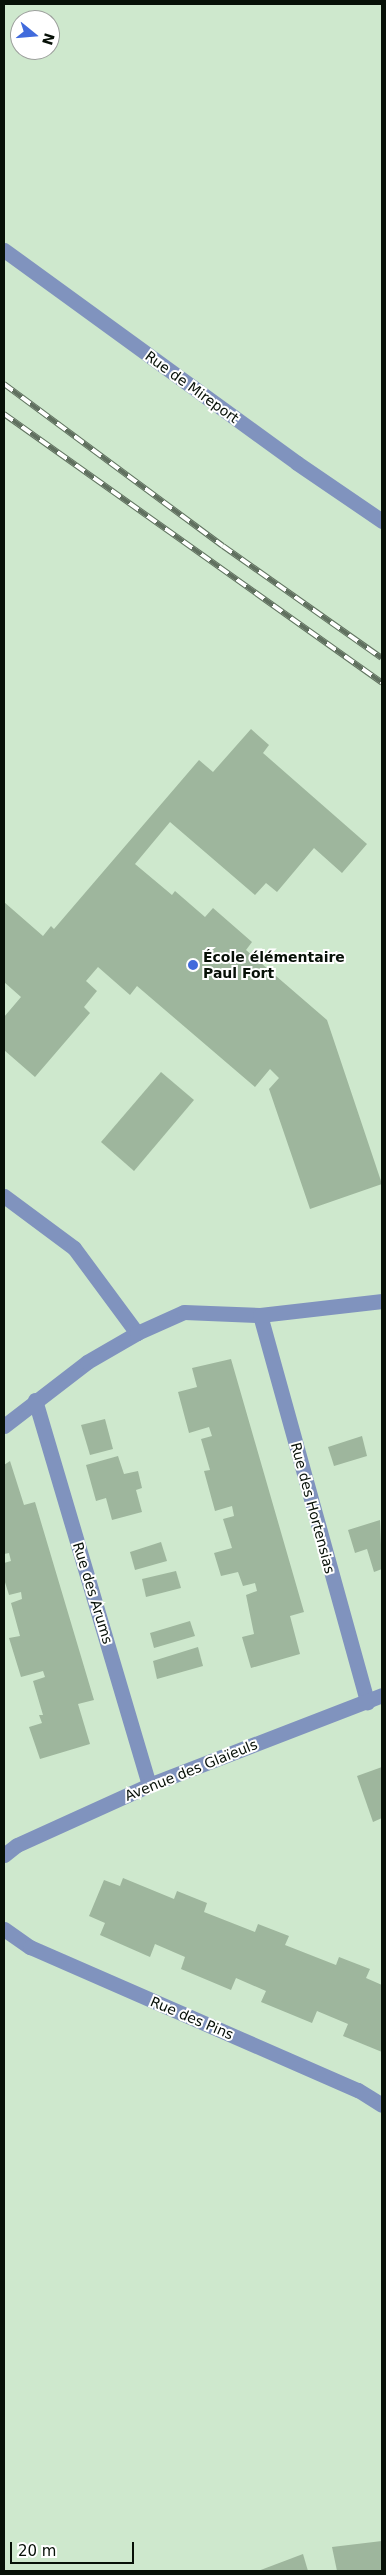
<!DOCTYPE html>
<meta charset="utf-8">
<style>
body{margin:0}
#map{position:relative;width:386px;height:2575px;overflow:hidden;background:#cee8cd;font-family:"DejaVu Sans",sans-serif}
div>[style]{position:absolute}
.building>*{inset:0;background:#9eb69d}
.minor>*{height:15px;margin:-7.5px;padding:0 7.5px;transform-origin:7.5px;border-radius:7.5px;background:#8093be}
.rail>*{height:5.5px;margin-top:-2.75px;transform-origin:0;background:repeating-linear-gradient(90deg,#fff 0 11px,#60705f 0 22px);box-sizing:border-box;border-block:1px solid #60705f}
.dots>*{width:14px;height:14px;translate:-50% -50%;box-sizing:border-box;border:2px solid #fff;border-radius:50%}
span{translate:-50% -50%;white-space:nowrap;text-align:center;line-height:1.15;-webkit-text-stroke:4px #fff;paint-order:stroke}
.street-label{font-size:14px;color:#071007}
.poi-label{font-size:14px;color:#071007;font-weight:700}
.left{translate:0 -50%;text-align:left}
.frame{position:absolute;inset:0;border:5px solid #071007;pointer-events:none}
.north{position:absolute;left:10px;top:10px;width:50px;height:50px;box-sizing:border-box;background:#fff;border:1px solid #9c9f9c;border-radius:50%;rotate:107deg;font-size:14px;font-weight:700;line-height:20px;text-align:center;color:#071007}
.north::after{content:'';display:block;margin:auto;width:18px;height:22px;background:#416bdc;clip-path:polygon(50% 0,100% 100%,50% 72%,0 100%)}
.scale{position:absolute;left:10px;top:2542px;width:124px;height:22px;box-sizing:border-box;border:2px solid #071007;border-top:0;padding-left:6px;font-size:15px;line-height:18px;white-space:nowrap;color:#071007;-webkit-text-stroke:4px #fff;paint-order:stroke}
</style>
<div id="map">
<div class="building">
<i style="clip-path:polygon(251px 729px,269px 745px,263px 753px,367px 844px,342px 873px,314px 848px,277px 892px,266px 883px,255px 895px,170px 822px,135px 864px,172px 895px,175px 891px,205px 917px,213px 908px,252px 942px,246px 950px,327px 1020px,382px 1184px,310px 1209px,269px 1089px,279px 1078px,270px 1069px,255px 1087px,137px 986px,130px 995px,98px 967px,86px 981px,97px 991px,84px 1007px,90px 1013px,35px 1077px,4px 1050px,4px 1017px,21px 997px,4px 982px,4px 902px,43px 936px,51px 926px,54px 929px,199px 760px,213px 772px)"></i>
<i style="clip-path:polygon(161px 1072px,194px 1100px,134px 1171px,101px 1142px)"></i>
<i style="clip-path:polygon(231px 1359px,304px 1612px,290px 1616px,300px 1654px,251px 1668px,242px 1637px,254px 1634px,246px 1595px,257px 1591px,255px 1583px,243px 1586px,238px 1572px,221px 1576px,214px 1553px,232px 1548px,223px 1519px,234px 1516px,232px 1506px,215px 1511px,204px 1471px,210px 1470px,201px 1439px,212px 1436px,209px 1427px,189px 1433px,178px 1392px,197px 1387px,192px 1368px)"></i>
<i style="clip-path:polygon(105px 1419px,113px 1449px,90px 1455px,81px 1425px)"></i>
<i style="clip-path:polygon(362px 1436px,367px 1456px,334px 1466px,328px 1447px)"></i>
<i style="clip-path:polygon(118px 1456px,124px 1474px,138px 1471px,142px 1488px,136px 1490px,142px 1512px,112px 1520px,106px 1498px,96px 1501px,86px 1465px)"></i>
<i style="clip-path:polygon(10px 1461px,24px 1505px,35px 1502px,94px 1700px,78px 1704px,90px 1744px,40px 1759px,29px 1727px,42px 1723px,39px 1715px,43px 1715px,33px 1681px,45px 1677px,43px 1671px,21px 1677px,9px 1638px,20px 1636px,11px 1603px,22px 1599px,21px 1592px,9px 1595px,4px 1579px,4px 1563px,11px 1561px,9px 1553px,4px 1554px,4px 1465px)"></i>
<i style="clip-path:polygon(380px 1520px,382px 1569px,374px 1572px,367px 1549px,355px 1553px,348px 1530px)"></i>
<i style="clip-path:polygon(161px 1542px,167px 1561px,135px 1570px,130px 1552px)"></i>
<i style="clip-path:polygon(176px 1571px,181px 1588px,146px 1597px,142px 1579px)"></i>
<i style="clip-path:polygon(190px 1621px,195px 1636px,154px 1648px,150px 1633px)"></i>
<i style="clip-path:polygon(198px 1647px,203px 1666px,157px 1679px,153px 1661px)"></i>
<i style="clip-path:polygon(382px 1767px,382px 1818px,373px 1822px,357px 1776px)"></i>
<i style="clip-path:polygon(123px 1878px,174px 1899px,177px 1891px,207px 1903px,204px 1912px,255px 1932px,258px 1924px,289px 1936px,285px 1945px,336px 1965px,339px 1957px,370px 1969px,366px 1978px,382px 1985px,382px 2052px,343px 2036px,348px 2024px,317px 2011px,312px 2023px,261px 2002px,266px 1991px,236px 1978px,231px 1990px,181px 1969px,185px 1957px,155px 1944px,150px 1957px,100px 1935px,105px 1923px,89px 1916px,104px 1880px,120px 1886px)"></i>
<i style="clip-path:polygon(382px 2541px,382px 2571px,337px 2571px,332px 2547px)"></i>
<i style="clip-path:polygon(303px 2554px,308px 2571px,258px 2571px)"></i>
</div>
<div class="minor">
<i style="left:4px;top:250px;width:362px;rotate:36deg"></i>
<i style="left:297px;top:463px;width:103px;rotate:34.3deg"></i>
<i style="left:4px;top:1196px;width:87px;rotate:36.6deg"></i>
<i style="left:74px;top:1248px;width:106px;rotate:53.5deg"></i>
<i style="left:260px;top:1315px;width:402px;rotate:74.5deg"></i>
<i style="left:35px;top:1400px;width:402px;rotate:73.5deg"></i>
<i style="left:4px;top:1426px;width:105px;rotate:-37.6deg"></i>
<i style="left:87px;top:1362px;width:58px;rotate:-30.1deg"></i>
<i style="left:137px;top:1333px;width:51px;rotate:-24.1deg"></i>
<i style="left:184px;top:1312px;width:76px;rotate:2.3deg"></i>
<i style="left:260px;top:1315px;width:123px;rotate:-6.5deg"></i>
<i style="left:4px;top:1855px;width:16px;rotate:-38deg"></i>
<i style="left:17px;top:1845px;width:145px;rotate:-24.4deg"></i>
<i style="left:149px;top:1785px;width:250px;rotate:-21.1deg"></i>
<i style="left:4px;top:1929px;width:32px;rotate:35deg"></i>
<i style="left:30px;top:1947px;width:358px;rotate:23.6deg"></i>
<i style="left:358px;top:2090px;width:28px;rotate:32deg"></i>
</div>
<div class="rail">
<i style="left:4px;top:384px;width:272px;rotate:36.5deg"></i>
<i style="left:223px;top:546px;width:194px;rotate:35.2deg"></i>
<i style="left:4px;top:414px;width:464px;rotate:35.4deg"></i>
</div>
<div class="dots">
<i style="left:193px;top:965px;background:#416bdc"></i>
</div>
<div class="street-label">
<span style="left:192px;top:387px;rotate:36deg">Rue de Mireport</span>
<span style="left:313px;top:1508px;rotate:75deg">Rue des Hortensias</span>
<span style="left:93px;top:1593px;rotate:73deg">Rue des Arums</span>
<span style="left:191px;top:1770px;rotate:-22deg">Avenue des Glaïeuls</span>
<span style="left:192px;top:2018px;rotate:23deg">Rue des Pins</span>
</div>
<div class="poi-label">
<span class="left" style="left:203px;top:965px">École élémentaire<br>Paul Fort</span>
</div>
<div class="frame"></div>
<div class="north">N</div>
<div class="scale">20 m</div>
</div>
